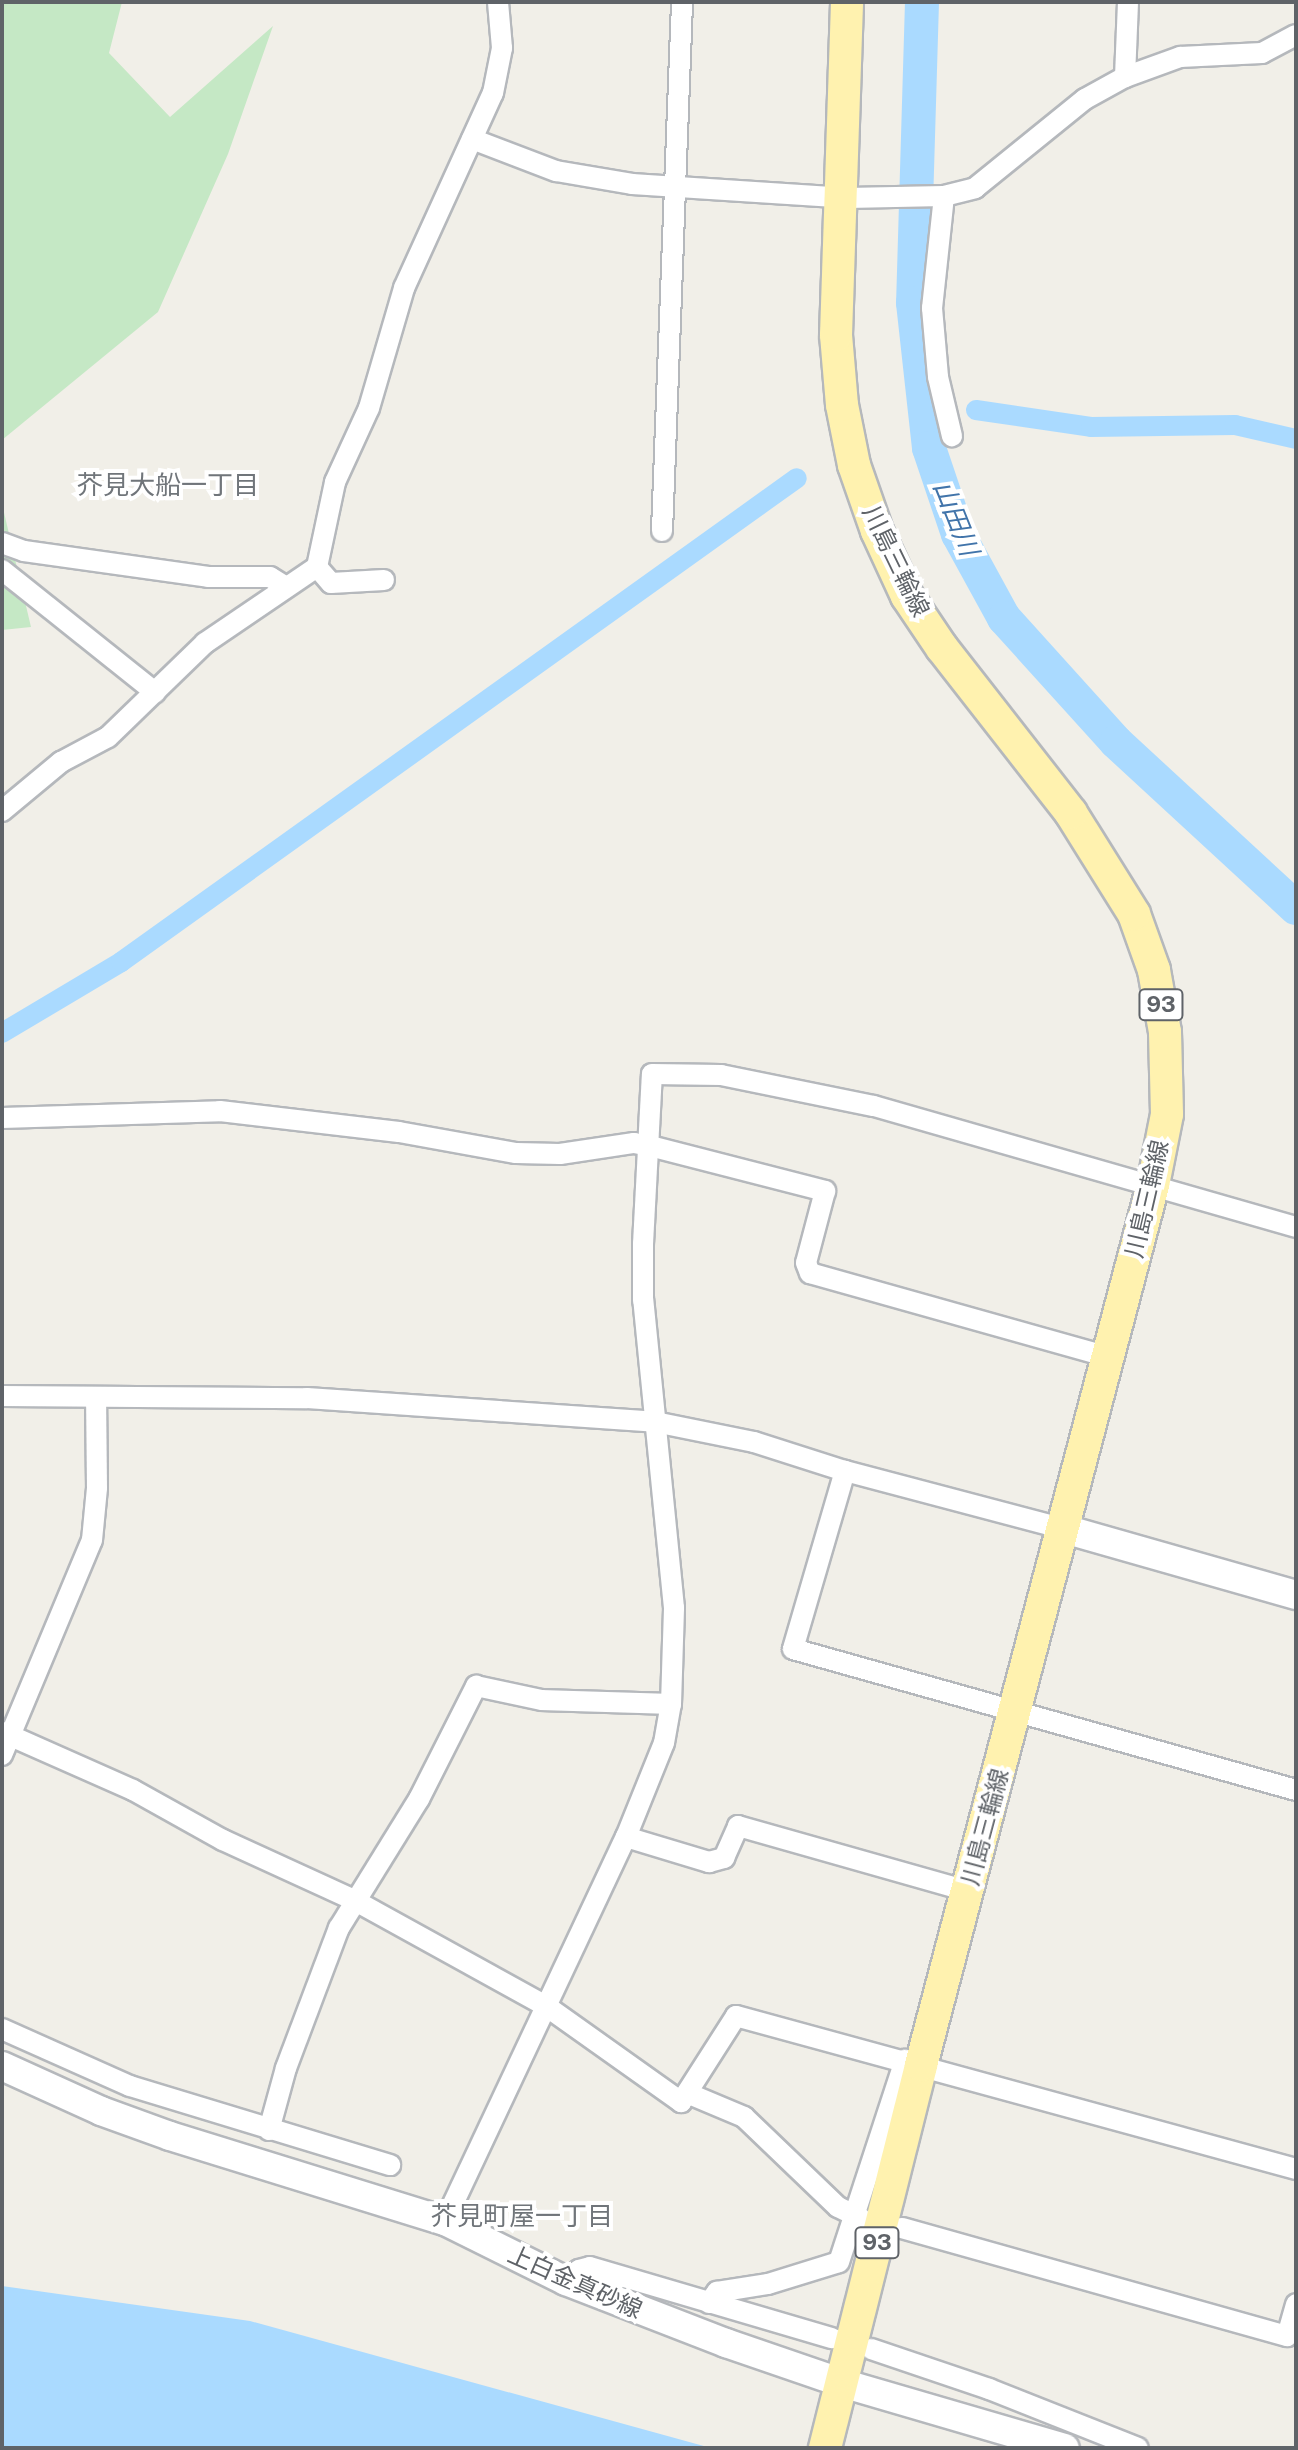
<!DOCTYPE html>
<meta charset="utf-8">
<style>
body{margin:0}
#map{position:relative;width:1298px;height:2450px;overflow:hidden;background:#f1efe8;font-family:"Public Sans","Noto Sans JP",sans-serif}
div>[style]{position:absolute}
.green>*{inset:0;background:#c5e8c5}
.water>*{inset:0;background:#aadaff}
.canal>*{height:20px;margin:-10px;padding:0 10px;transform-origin:10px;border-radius:10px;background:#aadaff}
.river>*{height:34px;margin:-17px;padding:0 17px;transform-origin:17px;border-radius:17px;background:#aadaff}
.roads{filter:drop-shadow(2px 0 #b5b8bc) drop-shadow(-2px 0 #b5b8bc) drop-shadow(0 2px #b5b8bc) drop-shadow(0 -2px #b5b8bc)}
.street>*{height:20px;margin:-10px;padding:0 10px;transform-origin:10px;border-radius:10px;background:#fff}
.secondary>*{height:28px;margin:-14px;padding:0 14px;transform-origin:14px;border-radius:14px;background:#fff}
.primary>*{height:32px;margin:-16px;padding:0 16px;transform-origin:16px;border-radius:16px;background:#fff2af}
span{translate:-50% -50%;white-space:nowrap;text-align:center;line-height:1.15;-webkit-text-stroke:8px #fff;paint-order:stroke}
.shield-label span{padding:2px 6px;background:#fff;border:2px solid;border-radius:6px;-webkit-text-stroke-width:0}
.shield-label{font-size:22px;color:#5f6368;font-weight:700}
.street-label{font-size:24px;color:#5f6368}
.neighbourhood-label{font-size:26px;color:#70757a}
.water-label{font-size:26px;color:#4174aa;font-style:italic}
.frame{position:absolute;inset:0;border:4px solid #5f6368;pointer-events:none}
</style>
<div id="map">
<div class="green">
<i style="clip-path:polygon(2px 2px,122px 2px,109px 53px,170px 117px,273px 26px,228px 154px,158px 312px,2px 440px)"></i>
<i style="clip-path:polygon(2px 504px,31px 627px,2px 630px)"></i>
</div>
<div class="water">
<i style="clip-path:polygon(2px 2286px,250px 2321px,711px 2448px,2px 2448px)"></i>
</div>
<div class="canal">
<i style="left:976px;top:410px;width:116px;rotate:8.4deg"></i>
<i style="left:1091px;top:427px;width:144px;rotate:-0.8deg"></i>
<i style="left:1235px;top:425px;width:63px;rotate:12.9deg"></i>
<i style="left:2px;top:1033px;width:139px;rotate:-30.8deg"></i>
<i style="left:121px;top:962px;width:831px;rotate:-35.6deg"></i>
</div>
<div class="river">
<i style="left:922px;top:2px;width:301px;rotate:91.7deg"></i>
<i style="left:913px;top:303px;width:146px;rotate:83.7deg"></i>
<i style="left:929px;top:448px;width:91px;rotate:71.4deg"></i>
<i style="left:958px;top:534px;width:96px;rotate:61.3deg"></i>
<i style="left:1004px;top:618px;width:167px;rotate:47.9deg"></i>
<i style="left:1116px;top:742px;width:245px;rotate:42.7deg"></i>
</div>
<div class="roads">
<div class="street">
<i style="left:1125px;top:77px;width:75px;rotate:-87.7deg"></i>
<i style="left:472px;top:139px;width:90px;rotate:20.9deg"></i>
<i style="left:556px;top:171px;width:77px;rotate:9.7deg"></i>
<i style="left:632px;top:184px;width:215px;rotate:3.7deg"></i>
<i style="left:847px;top:198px;width:97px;rotate:-1.2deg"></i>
<i style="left:944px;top:196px;width:113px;rotate:96.1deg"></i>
<i style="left:932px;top:308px;width:69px;rotate:85deg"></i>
<i style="left:938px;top:377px;width:61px;rotate:76.7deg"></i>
<i style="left:944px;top:196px;width:32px;rotate:-14deg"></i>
<i style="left:975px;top:188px;width:141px;rotate:-39deg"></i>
<i style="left:1085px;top:99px;width:46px;rotate:-28.8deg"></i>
<i style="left:1125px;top:77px;width:59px;rotate:-20deg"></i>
<i style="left:1180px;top:57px;width:82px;rotate:-2.8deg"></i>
<i style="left:1262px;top:53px;width:38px;rotate:-28deg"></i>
<i style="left:662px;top:531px;width:529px;rotate:-87.83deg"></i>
<i style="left:2px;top:543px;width:23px;rotate:20deg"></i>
<i style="left:24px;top:551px;width:186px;rotate:8deg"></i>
<i style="left:208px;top:577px;width:62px"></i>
<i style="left:270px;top:577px;width:19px;rotate:32deg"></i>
<i style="left:317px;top:567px;width:21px;rotate:49deg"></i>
<i style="left:331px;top:583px;width:53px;rotate:-3.2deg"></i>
<i style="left:2px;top:570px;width:196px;rotate:38.6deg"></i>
<i style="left:2px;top:811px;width:77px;rotate:-39.7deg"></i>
<i style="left:61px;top:762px;width:53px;rotate:-28deg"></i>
<i style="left:108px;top:737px;width:135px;rotate:-44.1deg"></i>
<i style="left:205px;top:643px;width:135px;rotate:-34.2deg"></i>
<i style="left:317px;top:567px;width:87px;rotate:-78deg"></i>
<i style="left:335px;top:482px;width:81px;rotate:-65.3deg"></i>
<i style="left:369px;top:408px;width:125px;rotate:-73.7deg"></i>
<i style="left:404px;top:288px;width:214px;rotate:-65.5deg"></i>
<i style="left:493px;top:93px;width:46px;rotate:-78.7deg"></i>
<i style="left:502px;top:48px;width:46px;rotate:-95deg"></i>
<i style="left:2px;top:1118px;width:218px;rotate:-1.8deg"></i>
<i style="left:220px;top:1111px;width:180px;rotate:6.7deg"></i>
<i style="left:399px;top:1132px;width:119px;rotate:10.2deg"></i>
<i style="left:516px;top:1153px;width:44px;rotate:1.3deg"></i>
<i style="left:560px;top:1154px;width:75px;rotate:-8.5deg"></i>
<i style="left:634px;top:1143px;width:16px;rotate:11deg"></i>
<i style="left:650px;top:1146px;width:181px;rotate:14.4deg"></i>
<i style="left:825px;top:1191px;width:74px;rotate:104.8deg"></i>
<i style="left:806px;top:1263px;width:11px;rotate:68deg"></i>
<i style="left:810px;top:1273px;width:310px;rotate:15.7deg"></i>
<i style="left:2px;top:1396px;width:305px;rotate:0.4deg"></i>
<i style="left:307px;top:1398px;width:349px;rotate:3.9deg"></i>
<i style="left:655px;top:1422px;width:101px;rotate:11.4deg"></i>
<i style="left:754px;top:1442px;width:96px;rotate:17.7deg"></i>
<i style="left:845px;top:1471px;width:223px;rotate:14.8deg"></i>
<i style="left:845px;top:1471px;width:185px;rotate:106.3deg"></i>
<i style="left:793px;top:1649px;width:522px;rotate:15.66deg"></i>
<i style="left:2px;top:1732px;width:143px;rotate:23.9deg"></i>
<i style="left:133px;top:1790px;width:103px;rotate:29.1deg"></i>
<i style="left:223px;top:1840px;width:144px;rotate:24.6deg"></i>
<i style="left:354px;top:1900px;width:219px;rotate:28.9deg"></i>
<i style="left:546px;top:2006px;width:166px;rotate:35.4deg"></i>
<i style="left:681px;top:2102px;width:102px;rotate:-57.4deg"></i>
<i style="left:736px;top:2016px;width:581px;rotate:15.28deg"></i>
<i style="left:2px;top:1755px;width:233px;rotate:-67.3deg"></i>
<i style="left:92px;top:1540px;width:52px;rotate:-84.5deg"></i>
<i style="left:97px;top:1488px;width:90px;rotate:-90.6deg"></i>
<i style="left:626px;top:1837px;width:87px;rotate:16.8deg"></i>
<i style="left:709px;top:1862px;width:16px;rotate:-15deg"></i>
<i style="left:724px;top:1858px;width:35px;rotate:-66deg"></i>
<i style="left:738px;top:1826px;width:239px;rotate:15.8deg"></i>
<i style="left:2px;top:2029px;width:140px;rotate:24deg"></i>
<i style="left:130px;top:2086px;width:272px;rotate:16.9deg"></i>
<i style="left:687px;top:2093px;width:62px;rotate:22.8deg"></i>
<i style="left:744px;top:2117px;width:130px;rotate:43.8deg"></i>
<i style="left:838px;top:2207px;width:25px;rotate:26deg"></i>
<i style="left:269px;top:2130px;width:64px;rotate:-74.7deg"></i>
<i style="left:286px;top:2068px;width:150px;rotate:-69.3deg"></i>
<i style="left:339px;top:1928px;width:152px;rotate:-58.2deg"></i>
<i style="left:419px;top:1799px;width:127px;rotate:-63.2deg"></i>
<i style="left:476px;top:1686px;width:67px;rotate:12deg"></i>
<i style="left:542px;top:1700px;width:129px;rotate:1.8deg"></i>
<i style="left:445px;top:2221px;width:425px;rotate:-64.8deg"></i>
<i style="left:626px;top:1837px;width:101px;rotate:-68deg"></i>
<i style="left:664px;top:1743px;width:40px;rotate:-80deg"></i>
<i style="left:671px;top:1704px;width:96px;rotate:-88.2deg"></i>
<i style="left:674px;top:1608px;width:310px;rotate:-95.7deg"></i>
<i style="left:643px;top:1300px;width:56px;rotate:-90deg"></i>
<i style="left:643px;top:1244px;width:170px;rotate:-87deg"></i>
<i style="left:652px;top:1074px;width:69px;rotate:0.8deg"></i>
<i style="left:721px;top:1075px;width:156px;rotate:11.5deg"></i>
<i style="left:874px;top:1106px;width:439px;rotate:16deg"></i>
<i style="left:902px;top:2228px;width:400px;rotate:15.7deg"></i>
<i style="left:1287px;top:2336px;width:33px;rotate:-74deg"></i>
<i style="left:566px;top:2281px;width:17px;rotate:-40deg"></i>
<i style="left:579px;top:2270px;width:11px;rotate:-15deg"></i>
<i style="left:590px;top:2267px;width:252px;rotate:16.4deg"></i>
<i style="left:709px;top:2303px;width:14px;rotate:-54deg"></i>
<i style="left:717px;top:2292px;width:52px;rotate:-8.9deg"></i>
<i style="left:768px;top:2284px;width:74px;rotate:-17.2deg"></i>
<i style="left:839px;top:2262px;width:213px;rotate:-71.9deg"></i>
<i style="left:871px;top:2349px;width:125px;rotate:18.7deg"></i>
<i style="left:989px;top:2389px;width:160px;rotate:21.6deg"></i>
</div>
<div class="secondary">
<i style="left:1061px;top:1528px;width:244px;rotate:15.9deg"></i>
<i style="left:2px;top:2066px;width:109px;rotate:24.4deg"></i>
<i style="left:101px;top:2111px;width:73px;rotate:19.9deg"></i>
<i style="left:170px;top:2136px;width:288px;rotate:17.2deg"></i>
<i style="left:445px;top:2221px;width:135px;rotate:26.4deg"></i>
<i style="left:566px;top:2281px;width:172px;rotate:21.2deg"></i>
<i style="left:726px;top:2343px;width:123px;rotate:19deg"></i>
<i style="left:842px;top:2383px;width:232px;rotate:16.3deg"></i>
</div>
<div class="primary">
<i style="left:825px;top:2448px;width:395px;rotate:-75.9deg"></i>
<i style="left:921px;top:2065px;width:910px;rotate:-75.23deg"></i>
<i style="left:1153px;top:1185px;width:72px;rotate:-78.8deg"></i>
<i style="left:1167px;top:1114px;width:82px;rotate:-91.4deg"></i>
<i style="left:1165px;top:1032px;width:63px;rotate:-100.1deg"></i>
<i style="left:1154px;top:970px;width:59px;rotate:-109.7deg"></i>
<i style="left:1134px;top:914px;width:119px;rotate:-122deg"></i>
<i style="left:1071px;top:813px;width:209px;rotate:-128deg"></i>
<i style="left:942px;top:648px;width:63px;rotate:-123.9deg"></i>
<i style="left:907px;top:596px;width:72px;rotate:-114.8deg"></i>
<i style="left:877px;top:531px;width:70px;rotate:-109.2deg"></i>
<i style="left:854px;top:465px;width:61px;rotate:-101.3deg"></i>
<i style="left:842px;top:405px;width:70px;rotate:-94.9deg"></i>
<i style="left:836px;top:335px;width:333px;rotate:-88.1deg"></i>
</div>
</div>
<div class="shield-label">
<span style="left:1161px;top:1005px">93</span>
<span style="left:877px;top:2243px">93</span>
</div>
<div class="street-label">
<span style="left:896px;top:561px;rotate:64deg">川島三輪線</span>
<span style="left:1147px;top:1199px;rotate:-77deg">川島三輪線</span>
<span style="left:985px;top:1827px;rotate:-75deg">川島三輪線</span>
<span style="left:575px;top:2282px;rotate:24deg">上白金真砂線</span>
</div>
<div class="neighbourhood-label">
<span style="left:168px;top:485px">芥見大船一丁目</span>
<span style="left:522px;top:2216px">芥見町屋一丁目</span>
</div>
<div class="water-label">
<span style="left:956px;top:518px;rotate:68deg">山田川</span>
</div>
<div class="frame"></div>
</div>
